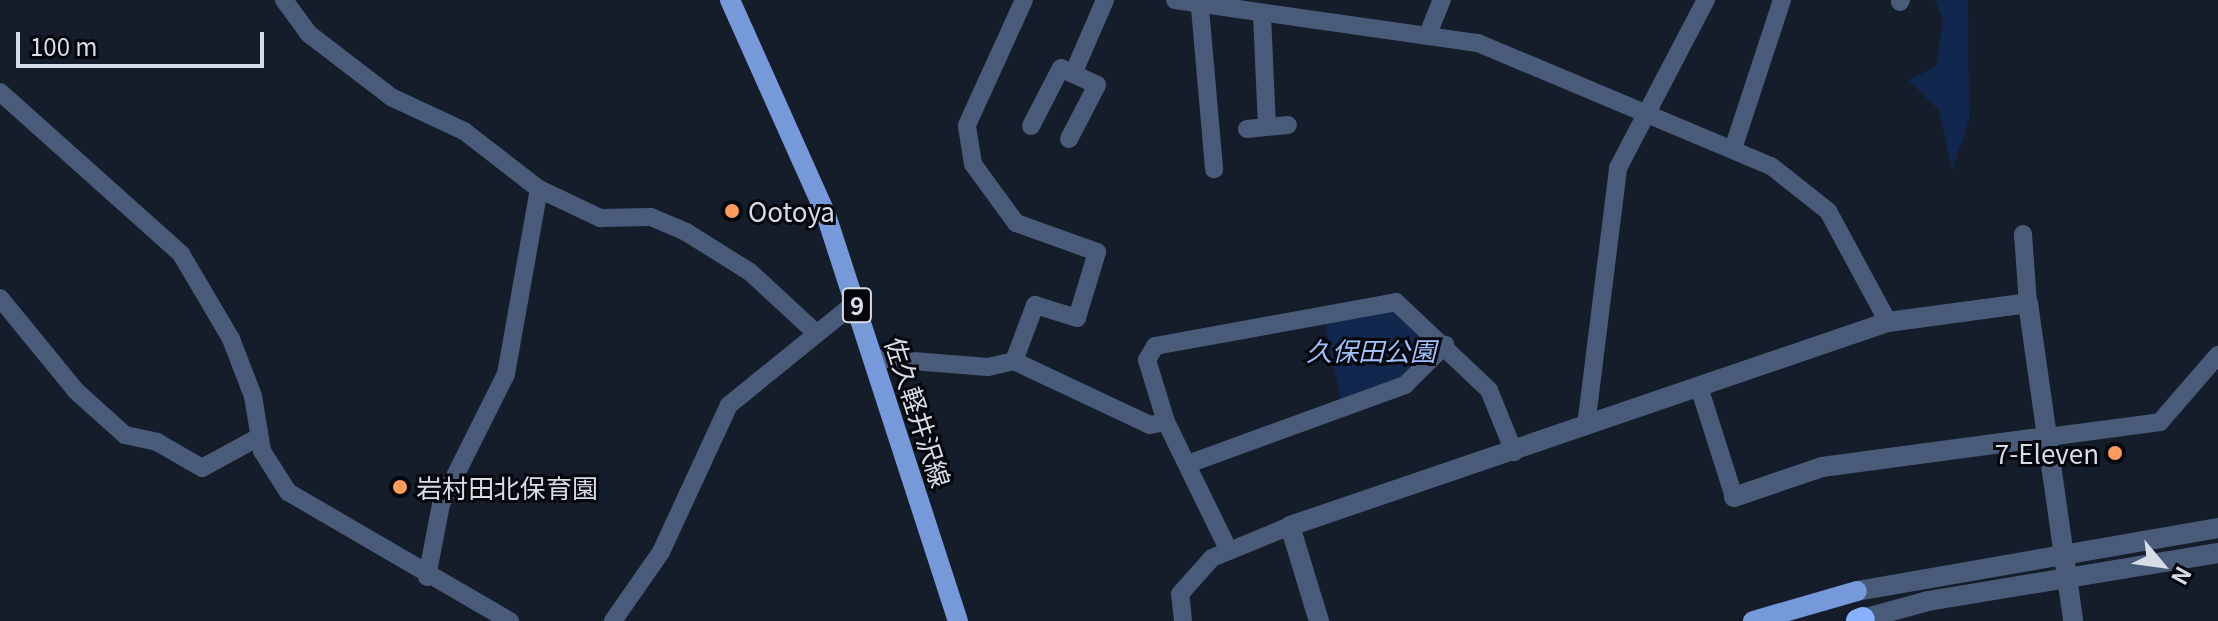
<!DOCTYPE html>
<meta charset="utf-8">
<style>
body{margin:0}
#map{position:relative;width:2218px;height:621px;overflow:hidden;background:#151d2a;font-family:Georgia,"Noto Sans JP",serif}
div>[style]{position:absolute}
.green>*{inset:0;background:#12274d}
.minor>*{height:18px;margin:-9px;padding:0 9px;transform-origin:9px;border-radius:9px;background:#4a5b79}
.tertiary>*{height:20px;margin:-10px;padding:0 10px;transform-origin:10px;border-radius:10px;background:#4a5b79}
.primary>*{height:20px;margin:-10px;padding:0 10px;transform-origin:10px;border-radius:10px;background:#7599d9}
.motorway>*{height:24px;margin:-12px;padding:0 12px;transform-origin:12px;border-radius:12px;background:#86b1fe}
.dots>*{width:22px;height:22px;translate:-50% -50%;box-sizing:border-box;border:4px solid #05070d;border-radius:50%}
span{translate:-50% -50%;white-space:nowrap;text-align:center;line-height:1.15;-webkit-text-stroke:6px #05070d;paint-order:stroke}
.shield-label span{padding:2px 6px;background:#05070d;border:2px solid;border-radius:6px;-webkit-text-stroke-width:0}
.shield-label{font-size:24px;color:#d7dde6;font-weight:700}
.poi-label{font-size:26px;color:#d7dde6}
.left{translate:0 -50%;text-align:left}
.right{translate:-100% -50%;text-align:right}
.park-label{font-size:26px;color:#9fc0fb;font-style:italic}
.street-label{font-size:26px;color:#d7dde6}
.north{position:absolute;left:2122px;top:525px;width:80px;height:80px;-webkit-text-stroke:6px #05070d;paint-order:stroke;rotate:119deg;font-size:22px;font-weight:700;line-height:32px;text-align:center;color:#d7dde6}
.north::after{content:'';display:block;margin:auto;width:28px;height:36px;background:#d7dde6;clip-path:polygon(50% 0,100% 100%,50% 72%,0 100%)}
.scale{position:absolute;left:16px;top:32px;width:248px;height:36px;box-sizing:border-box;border:4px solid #d7dde6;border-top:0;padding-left:10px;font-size:24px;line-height:28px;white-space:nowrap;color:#d7dde6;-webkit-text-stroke:6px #05070d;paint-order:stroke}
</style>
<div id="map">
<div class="green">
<i style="clip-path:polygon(1935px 0,1968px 0,1969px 120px,1952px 170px,1939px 110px,1909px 80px,1936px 66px,1943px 21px)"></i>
<i style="clip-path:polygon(1393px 307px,1429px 339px,1422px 356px,1395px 381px,1341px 401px,1324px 320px)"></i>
</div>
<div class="minor">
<i style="left:284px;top:0;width:42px;rotate:53.7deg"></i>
<i style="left:309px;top:34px;width:103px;rotate:37.5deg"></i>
<i style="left:391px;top:97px;width:81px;rotate:25deg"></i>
<i style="left:464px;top:131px;width:95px;rotate:37.7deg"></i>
<i style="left:539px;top:189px;width:68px;rotate:25.4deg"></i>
<i style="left:600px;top:218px;width:51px;rotate:-1.1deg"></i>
<i style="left:651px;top:217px;width:38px;rotate:23deg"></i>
<i style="left:686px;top:232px;width:75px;rotate:32deg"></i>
<i style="left:750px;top:272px;width:90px;rotate:42.7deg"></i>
<i style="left:1175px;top:0;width:306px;rotate:8.1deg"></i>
<i style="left:1478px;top:43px;width:318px;rotate:22.8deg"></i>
<i style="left:1771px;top:166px;width:73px;rotate:38.3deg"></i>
<i style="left:1828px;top:211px;width:126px;rotate:61.6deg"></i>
<i style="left:1900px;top:2px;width:2px;rotate:-63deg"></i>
<i style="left:1200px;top:8px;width:162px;rotate:85deg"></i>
<i style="left:1262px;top:16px;width:110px;rotate:87.4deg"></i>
<i style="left:1428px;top:34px;width:37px;rotate:-68deg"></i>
<i style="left:0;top:92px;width:243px;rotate:41.8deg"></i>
<i style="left:181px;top:254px;width:99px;rotate:59.5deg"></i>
<i style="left:231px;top:339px;width:61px;rotate:68.9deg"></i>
<i style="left:253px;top:396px;width:56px;rotate:80.7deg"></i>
<i style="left:262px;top:451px;width:49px;rotate:57.6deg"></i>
<i style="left:288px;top:492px;width:257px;rotate:30.2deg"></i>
<i style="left:1031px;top:126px;width:65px;rotate:-62.7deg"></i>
<i style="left:1061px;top:68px;width:13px;rotate:27deg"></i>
<i style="left:1247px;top:129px;width:41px;rotate:-5.6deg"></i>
<i style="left:1069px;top:139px;width:61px;rotate:-62.6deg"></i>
<i style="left:1097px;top:85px;width:26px;rotate:-155deg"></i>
<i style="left:1073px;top:74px;width:81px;rotate:-66.6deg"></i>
<i style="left:1733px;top:149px;width:157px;rotate:-71.8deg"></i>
<i style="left:2023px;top:234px;width:69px;rotate:85.9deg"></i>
<i style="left:0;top:298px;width:120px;rotate:50.7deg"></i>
<i style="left:76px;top:391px;width:66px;rotate:41.9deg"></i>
<i style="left:125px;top:435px;width:33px;rotate:12deg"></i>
<i style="left:157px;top:442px;width:52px;rotate:30deg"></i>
<i style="left:202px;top:468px;width:63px;rotate:-28.6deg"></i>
<i style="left:875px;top:358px;width:113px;rotate:4.6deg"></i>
<i style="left:988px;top:367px;width:27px;rotate:-13deg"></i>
<i style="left:1014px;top:361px;width:150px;rotate:25.2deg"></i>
<i style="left:1150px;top:425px;width:16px;rotate:-11deg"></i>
<i style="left:1014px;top:361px;width:60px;rotate:-69.4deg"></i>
<i style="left:1035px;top:305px;width:44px;rotate:17.2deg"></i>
<i style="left:1077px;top:318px;width:69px;rotate:-73.1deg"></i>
<i style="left:1097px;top:252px;width:86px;rotate:-160.3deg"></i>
<i style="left:1016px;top:223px;width:73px;rotate:-126.1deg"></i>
<i style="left:973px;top:164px;width:39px;rotate:-99deg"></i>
<i style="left:967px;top:125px;width:137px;rotate:-65.5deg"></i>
<i style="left:1699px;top:387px;width:115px;rotate:72.3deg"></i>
<i style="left:1586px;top:426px;width:260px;rotate:-82.9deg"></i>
<i style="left:1618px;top:168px;width:190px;rotate:-62.4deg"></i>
<i style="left:2048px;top:437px;width:113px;rotate:-7.6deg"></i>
<i style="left:2160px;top:422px;width:89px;rotate:-49.1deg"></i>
<i style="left:1188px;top:464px;width:231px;rotate:-20deg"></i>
<i style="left:1405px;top:385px;width:57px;rotate:-45deg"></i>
<i style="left:1228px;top:549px;width:141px;rotate:-116deg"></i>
<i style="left:1166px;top:422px;width:65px;rotate:-107deg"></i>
<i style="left:1147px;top:360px;width:16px;rotate:-60deg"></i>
<i style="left:1155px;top:346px;width:245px;rotate:-10.3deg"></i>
<i style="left:1396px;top:302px;width:128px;rotate:43.4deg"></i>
<i style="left:1489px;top:390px;width:67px;rotate:68deg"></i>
<i style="left:427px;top:577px;width:74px;rotate:-79.1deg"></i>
<i style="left:441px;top:504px;width:145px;rotate:-63.4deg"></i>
<i style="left:506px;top:374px;width:188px;rotate:-79.9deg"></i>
<i style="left:613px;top:621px;width:84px;rotate:-55.2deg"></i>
<i style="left:661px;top:552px;width:162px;rotate:-65.2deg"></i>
<i style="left:729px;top:405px;width:164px;rotate:-39deg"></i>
<i style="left:1183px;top:621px;width:27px;rotate:-96deg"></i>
<i style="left:1180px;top:594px;width:48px;rotate:-48.4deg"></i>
<i style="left:1212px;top:558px;width:84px;rotate:-22.3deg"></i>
</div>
<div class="tertiary">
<i style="left:1734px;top:497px;width:93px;rotate:-18.8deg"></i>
<i style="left:1822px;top:467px;width:228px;rotate:-7.6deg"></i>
<i style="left:1857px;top:591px;width:366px;rotate:-9.9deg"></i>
<i style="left:1863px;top:619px;width:67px;rotate:-15.5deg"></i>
<i style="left:1928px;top:601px;width:294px;rotate:-9.4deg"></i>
<i style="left:1319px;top:621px;width:99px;rotate:-107deg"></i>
<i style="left:1290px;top:526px;width:632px;rotate:-18.84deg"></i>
<i style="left:1888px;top:322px;width:141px;rotate:-7.7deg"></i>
<i style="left:2028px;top:303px;width:321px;rotate:81.9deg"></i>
</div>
<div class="primary">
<i style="left:730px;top:0;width:235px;rotate:65.9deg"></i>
<i style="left:826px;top:215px;width:427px;rotate:72deg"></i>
<i style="left:1753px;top:621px;width:108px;rotate:-16.1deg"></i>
</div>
<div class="motorway">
<i style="left:1858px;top:621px;width:5px;rotate:-22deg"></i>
</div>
<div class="dots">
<i style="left:732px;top:211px;background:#ff9b5b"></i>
<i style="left:2115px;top:453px;background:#ff9b5b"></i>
<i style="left:400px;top:487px;background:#ff9b5b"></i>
</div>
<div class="shield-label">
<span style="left:857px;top:305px">9</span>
</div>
<div class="poi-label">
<span class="left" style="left:748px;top:211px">Ootoya</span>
<span class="right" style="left:2099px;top:453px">7-Eleven</span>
<span class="left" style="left:416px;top:487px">岩村田北保育園</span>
</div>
<div class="park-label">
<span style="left:1371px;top:350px">久保田公園</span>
</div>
<div class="street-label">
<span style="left:919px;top:412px;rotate:72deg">佐久軽井沢線</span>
</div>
<div class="north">N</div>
<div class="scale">100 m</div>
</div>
